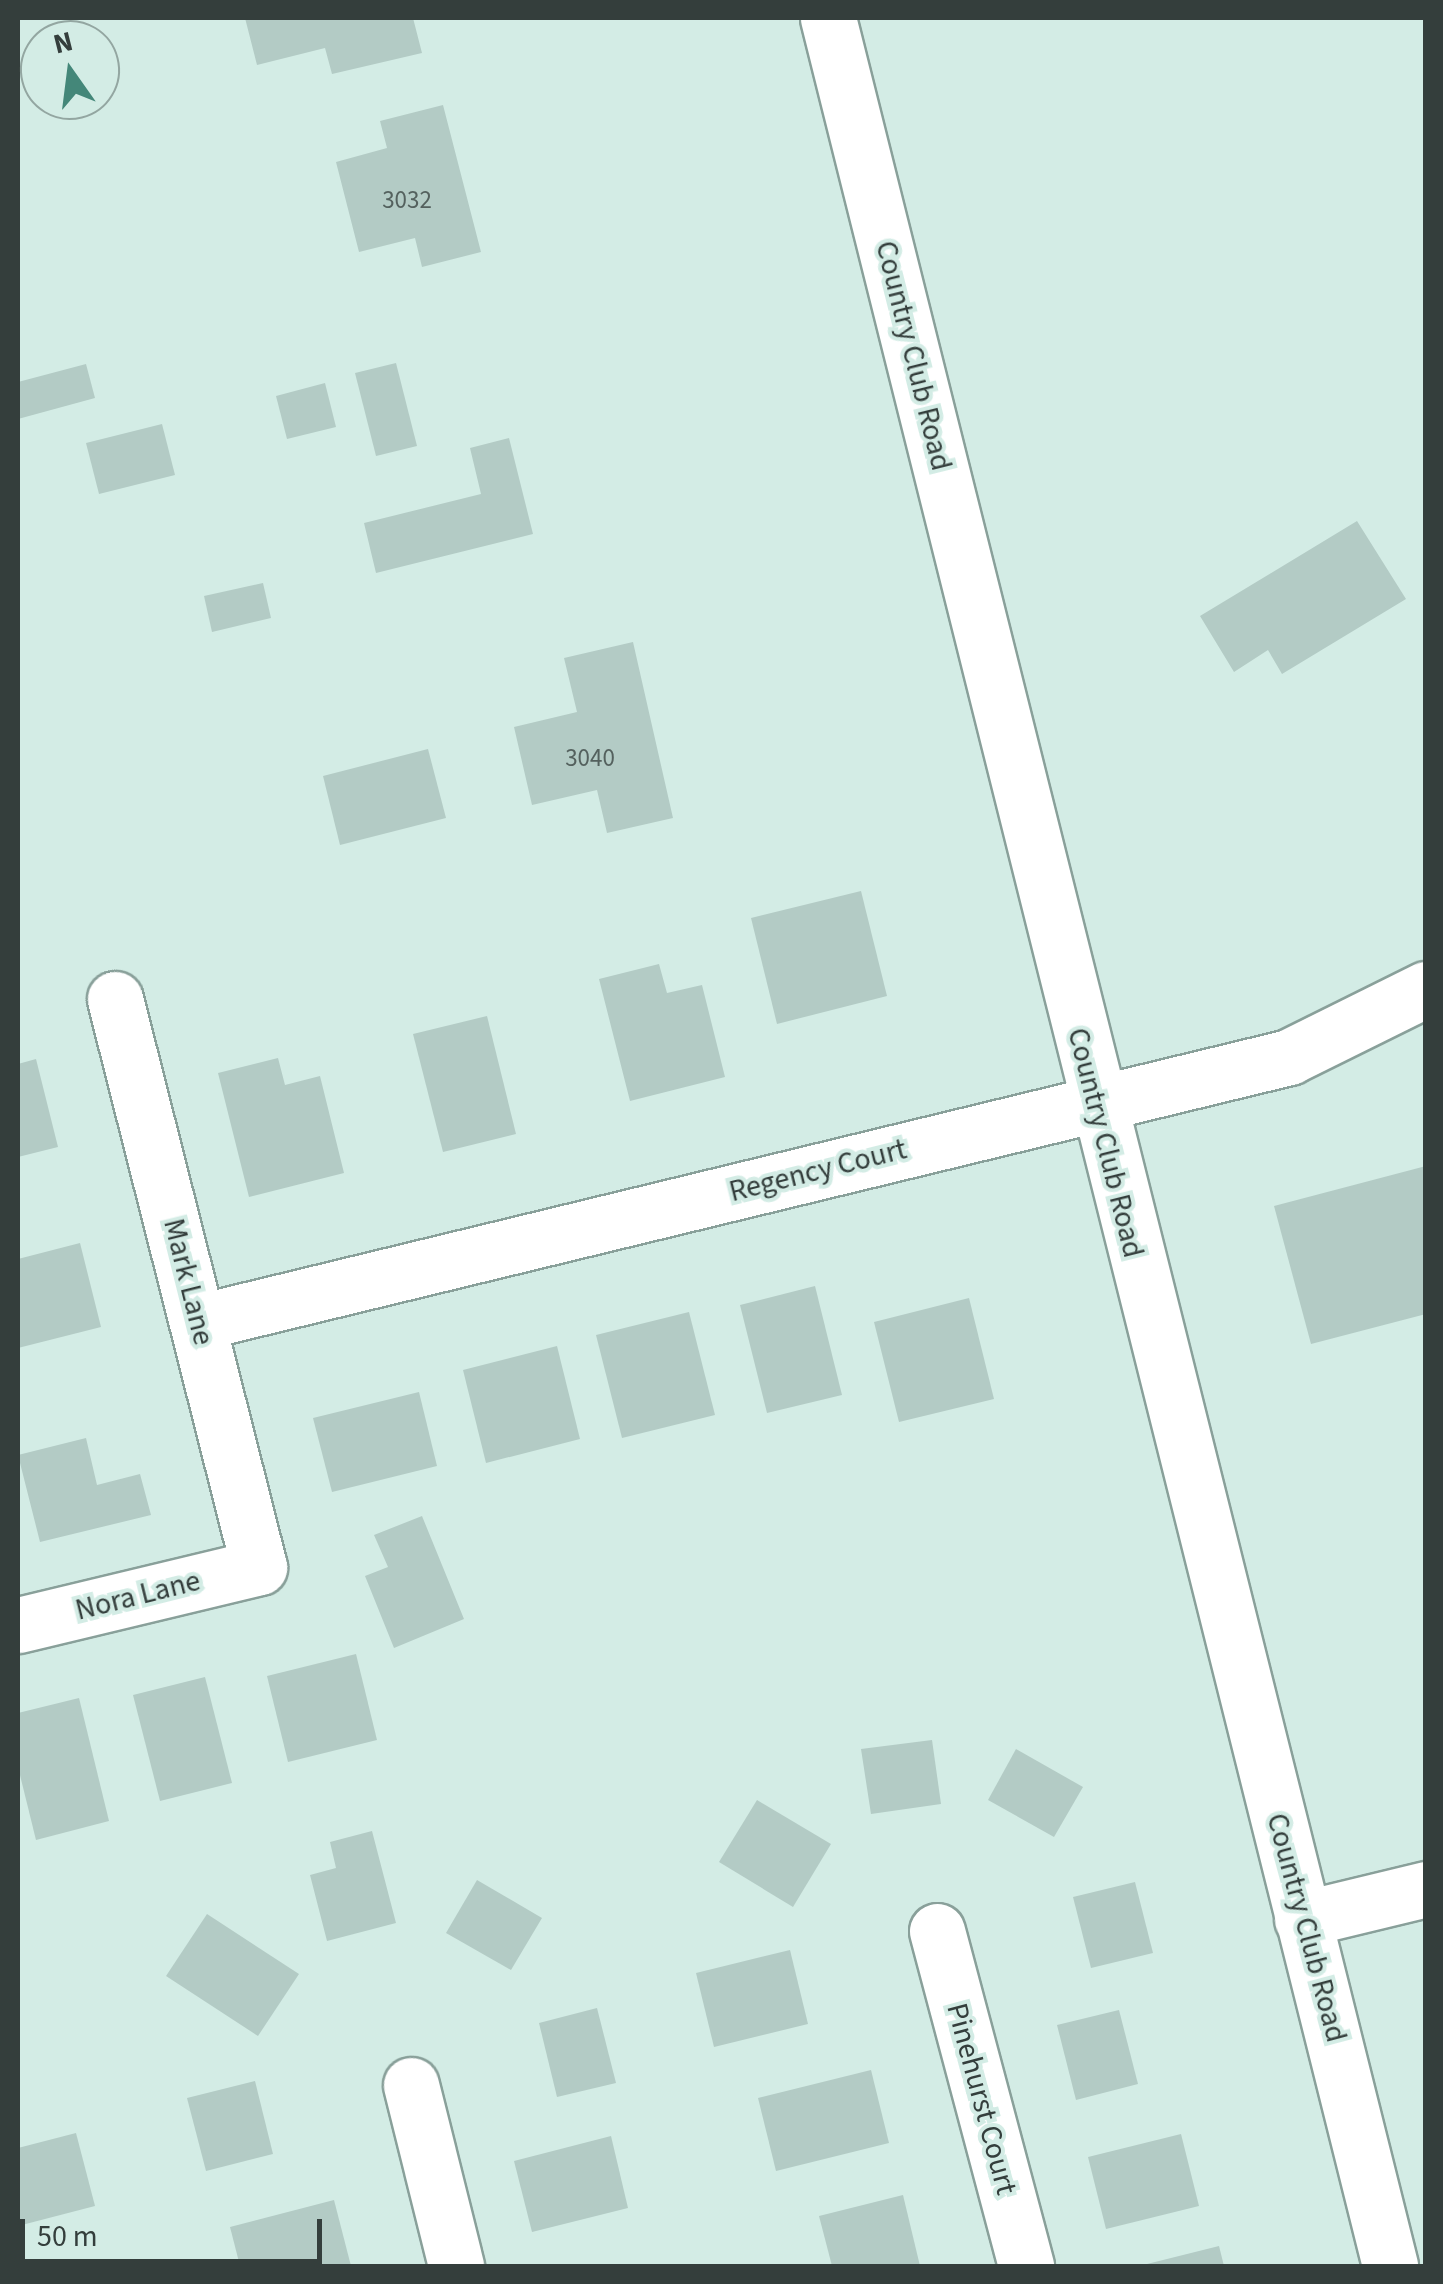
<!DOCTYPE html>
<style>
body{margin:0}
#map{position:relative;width:1443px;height:2284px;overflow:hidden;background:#d3ece5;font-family:"Source Sans 3",sans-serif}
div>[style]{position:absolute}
.building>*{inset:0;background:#b3cbc5}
.roads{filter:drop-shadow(2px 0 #89a09a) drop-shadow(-2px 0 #89a09a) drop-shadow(0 2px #89a09a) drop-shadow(0 -2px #89a09a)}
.minor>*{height:55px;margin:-27.5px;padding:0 27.5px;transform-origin:27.5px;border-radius:27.5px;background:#fff}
.major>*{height:55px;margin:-27.5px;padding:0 27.5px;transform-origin:27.5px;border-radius:27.5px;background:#fff}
span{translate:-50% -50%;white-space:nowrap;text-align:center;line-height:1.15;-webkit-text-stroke:8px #d3ece5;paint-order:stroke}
.number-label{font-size:25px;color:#54615e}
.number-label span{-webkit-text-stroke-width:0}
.street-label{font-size:30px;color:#343e3c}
.frame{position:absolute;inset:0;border:20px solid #343e3c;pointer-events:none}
.north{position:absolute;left:20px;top:20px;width:100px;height:100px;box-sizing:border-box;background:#d3ece5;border:2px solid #93a6a1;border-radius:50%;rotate:346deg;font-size:28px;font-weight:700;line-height:40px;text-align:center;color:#343e3c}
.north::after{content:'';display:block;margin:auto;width:35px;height:45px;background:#448779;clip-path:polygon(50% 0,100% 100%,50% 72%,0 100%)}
.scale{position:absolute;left:20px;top:2219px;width:302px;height:45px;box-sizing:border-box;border:5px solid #343e3c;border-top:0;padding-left:12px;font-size:30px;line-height:35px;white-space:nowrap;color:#343e3c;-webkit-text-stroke:8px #d3ece5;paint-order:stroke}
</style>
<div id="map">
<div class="building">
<i style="clip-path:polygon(245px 18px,413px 18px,422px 53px,332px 74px,325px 48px,257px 65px)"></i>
<i style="clip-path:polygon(443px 105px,481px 252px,422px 267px,415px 238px,359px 252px,336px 162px,387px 148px,380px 121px)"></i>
<i style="clip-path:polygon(396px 363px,417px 446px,376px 456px,355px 373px)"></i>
<i style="clip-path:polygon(86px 364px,95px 398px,18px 419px,18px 382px)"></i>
<i style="clip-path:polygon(325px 383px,336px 427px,287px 439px,276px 396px)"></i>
<i style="clip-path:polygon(162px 424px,175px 475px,99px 494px,86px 443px)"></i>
<i style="clip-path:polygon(509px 438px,533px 534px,376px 573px,364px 523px,481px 494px,470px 448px)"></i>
<i style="clip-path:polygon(1357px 521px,1406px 599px,1282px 674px,1268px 650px,1234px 672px,1200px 616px)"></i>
<i style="clip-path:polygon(263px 583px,271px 618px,212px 632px,204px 596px)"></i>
<i style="clip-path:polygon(633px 642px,673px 818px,607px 833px,597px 790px,532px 805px,514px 727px,577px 712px,564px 658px)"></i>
<i style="clip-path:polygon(428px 749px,446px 818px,340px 845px,323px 776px)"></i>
<i style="clip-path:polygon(861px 891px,887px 996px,777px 1024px,751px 918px)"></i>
<i style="clip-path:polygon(659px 964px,667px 993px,702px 985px,725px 1077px,630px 1101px,599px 979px)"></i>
<i style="clip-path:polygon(487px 1016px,516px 1134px,443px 1152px,413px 1034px)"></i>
<i style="clip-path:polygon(278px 1058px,285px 1085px,320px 1076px,344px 1173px,249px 1197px,218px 1073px)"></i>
<i style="clip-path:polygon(36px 1059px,58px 1147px,18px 1157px,18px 1064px)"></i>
<i style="clip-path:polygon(1426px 1166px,1426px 1314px,1311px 1344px,1274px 1206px)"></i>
<i style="clip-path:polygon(80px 1243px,101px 1327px,18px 1348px,18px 1259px)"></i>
<i style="clip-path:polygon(815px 1286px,842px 1395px,767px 1413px,740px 1305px)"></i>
<i style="clip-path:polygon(969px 1298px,994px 1399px,899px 1422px,874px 1322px)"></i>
<i style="clip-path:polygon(689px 1312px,715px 1415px,622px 1438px,596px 1335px)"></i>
<i style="clip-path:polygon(557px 1346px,580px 1439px,486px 1463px,463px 1370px)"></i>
<i style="clip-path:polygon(419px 1392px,437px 1466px,332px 1492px,313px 1418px)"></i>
<i style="clip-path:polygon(86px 1438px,97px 1485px,140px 1474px,151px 1515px,40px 1542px,18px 1455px)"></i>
<i style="clip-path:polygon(422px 1516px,464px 1619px,394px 1648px,365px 1576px,388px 1567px,374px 1535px)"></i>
<i style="clip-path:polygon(356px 1654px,377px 1740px,288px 1762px,267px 1676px)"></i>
<i style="clip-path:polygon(205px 1677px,232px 1783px,160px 1801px,133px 1695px)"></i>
<i style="clip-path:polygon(79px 1698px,109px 1821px,36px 1840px,18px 1767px,18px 1713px)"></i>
<i style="clip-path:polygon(932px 1740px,941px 1804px,871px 1814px,861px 1749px)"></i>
<i style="clip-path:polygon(1016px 1749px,1083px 1787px,1054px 1837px,988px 1800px)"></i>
<i style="clip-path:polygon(757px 1800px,831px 1844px,793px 1907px,719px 1862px)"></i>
<i style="clip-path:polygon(372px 1831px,396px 1923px,327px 1941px,310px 1875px,336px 1868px,330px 1842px)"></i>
<i style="clip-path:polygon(477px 1880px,542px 1918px,511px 1970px,446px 1933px)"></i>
<i style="clip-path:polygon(1135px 1882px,1153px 1953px,1091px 1968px,1073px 1897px)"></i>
<i style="clip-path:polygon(207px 1914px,299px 1974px,258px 2036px,166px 1976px)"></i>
<i style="clip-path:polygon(790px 1950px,808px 2024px,714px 2047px,696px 1973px)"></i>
<i style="clip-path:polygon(597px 2008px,616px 2083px,557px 2097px,539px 2023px)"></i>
<i style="clip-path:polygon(1119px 2010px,1138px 2084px,1076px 2100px,1057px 2025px)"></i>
<i style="clip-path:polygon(871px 2070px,889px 2143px,776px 2171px,758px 2098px)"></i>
<i style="clip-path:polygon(255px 2081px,273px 2154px,206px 2171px,187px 2098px)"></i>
<i style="clip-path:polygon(76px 2133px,95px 2206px,18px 2226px,18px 2148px)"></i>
<i style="clip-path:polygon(1181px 2134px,1199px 2206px,1106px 2229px,1088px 2157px)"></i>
<i style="clip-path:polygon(611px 2136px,628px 2208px,532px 2232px,514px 2161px)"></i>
<i style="clip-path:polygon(903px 2195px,920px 2266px,832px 2266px,819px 2216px)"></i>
<i style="clip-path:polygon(334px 2200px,351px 2266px,240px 2266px,230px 2227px)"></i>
<i style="clip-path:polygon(1219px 2246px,1224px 2266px,1143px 2266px,1143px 2265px)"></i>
</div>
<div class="roads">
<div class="minor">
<i style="left:199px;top:1322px;width:1122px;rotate:-13.66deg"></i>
<i style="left:1289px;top:1057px;width:153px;rotate:-26.4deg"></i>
<i style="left:18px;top:1625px;width:248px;rotate:-13.5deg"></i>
<i style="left:259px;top:1567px;width:586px;rotate:-104.23deg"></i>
<i style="left:1302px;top:1919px;width:128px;rotate:-13.6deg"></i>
<i style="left:937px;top:1931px;width:347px;rotate:75.1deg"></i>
<i style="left:411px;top:2085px;width:187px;rotate:76deg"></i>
</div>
<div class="major">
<i style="left:828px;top:18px;width:2317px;rotate:75.96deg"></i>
</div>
</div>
<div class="number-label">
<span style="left:407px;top:200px">3032</span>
<span style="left:590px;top:758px">3040</span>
</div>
<div class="street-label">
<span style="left:913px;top:356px;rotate:76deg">Country Club Road</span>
<span style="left:1105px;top:1143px;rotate:76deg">Country Club Road</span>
<span style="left:818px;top:1171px;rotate:-14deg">Regency Court</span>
<span style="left:188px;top:1282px;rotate:76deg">Mark Lane</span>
<span style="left:138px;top:1596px;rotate:-14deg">Nora Lane</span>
<span style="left:1306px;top:1928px;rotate:75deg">Country Club Road</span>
<span style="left:981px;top:2099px;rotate:75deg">Pinehurst Court</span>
</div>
<div class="frame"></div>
<div class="north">N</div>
<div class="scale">50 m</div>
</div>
